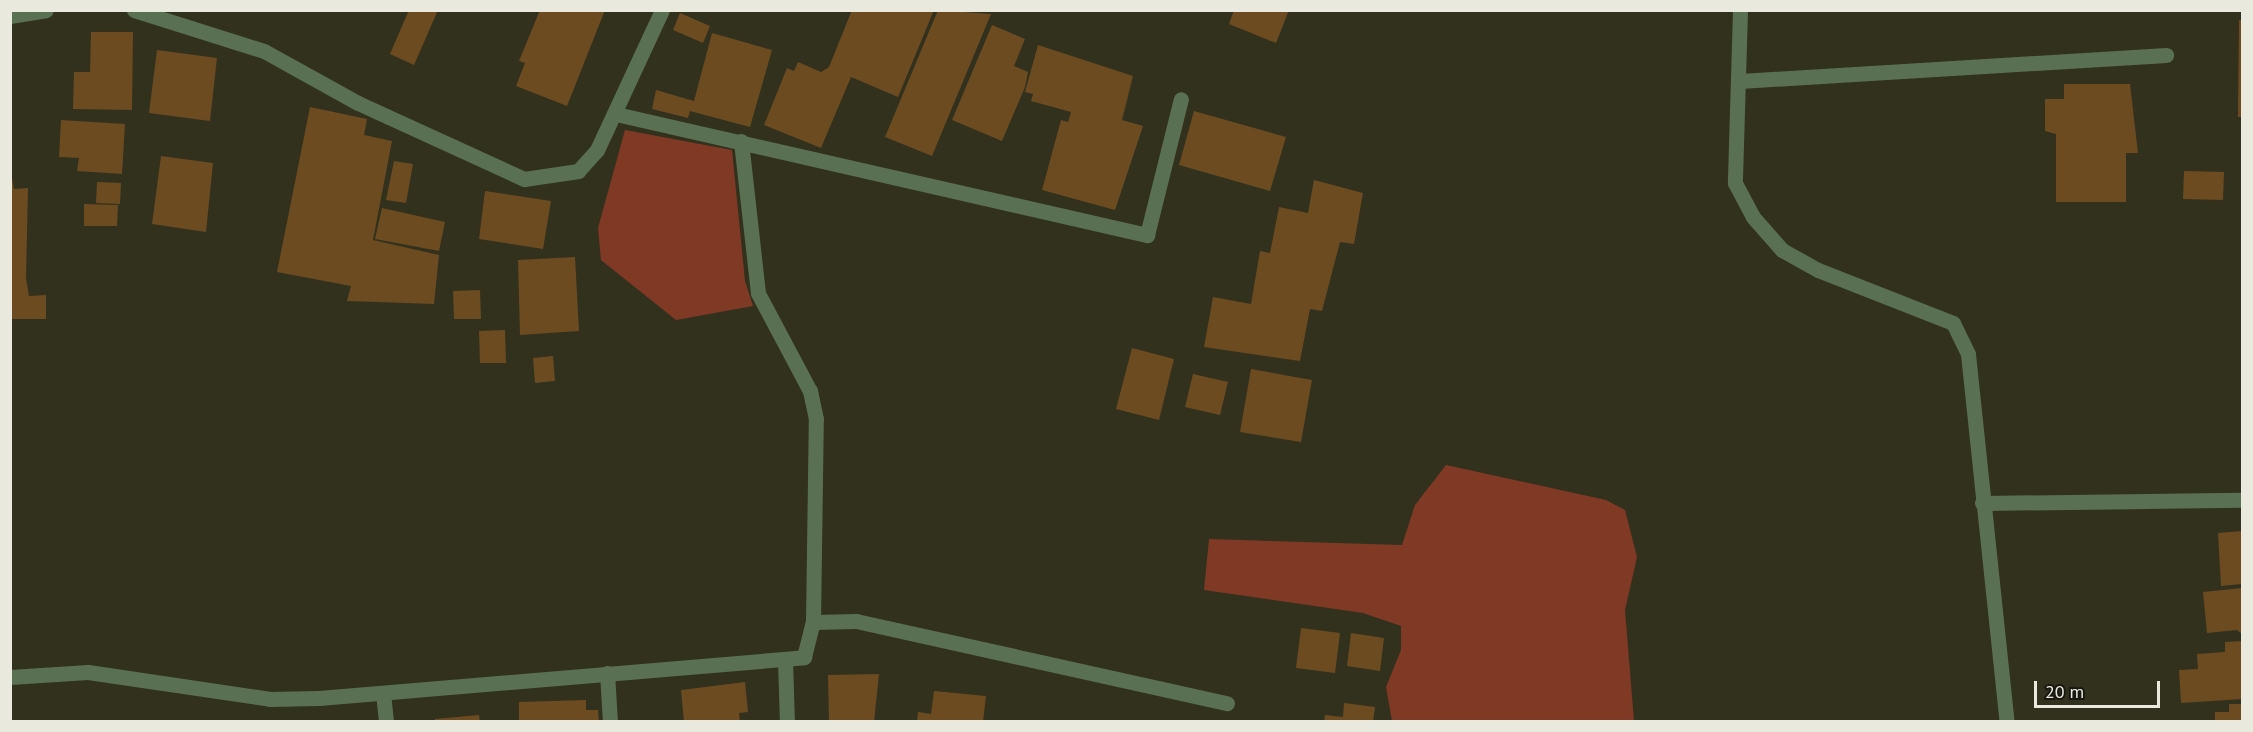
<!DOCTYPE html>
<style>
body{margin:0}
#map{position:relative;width:2253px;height:732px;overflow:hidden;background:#32311e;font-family:"PT Sans",sans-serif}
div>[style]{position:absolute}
.green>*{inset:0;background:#803924}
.building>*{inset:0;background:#6c4b20}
.minor>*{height:15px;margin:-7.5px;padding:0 7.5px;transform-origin:7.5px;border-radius:7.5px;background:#597152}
span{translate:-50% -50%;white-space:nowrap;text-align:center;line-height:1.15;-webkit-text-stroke:5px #181810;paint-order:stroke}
.frame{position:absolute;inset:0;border:12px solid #eae9de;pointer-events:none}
.scale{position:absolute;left:2034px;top:681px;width:126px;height:27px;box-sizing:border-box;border:3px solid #eae9de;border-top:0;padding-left:8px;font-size:18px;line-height:21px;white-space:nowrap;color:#eae9de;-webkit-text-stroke:4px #181810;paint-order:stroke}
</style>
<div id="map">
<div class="green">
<i style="clip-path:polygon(625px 130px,732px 150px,745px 281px,753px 306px,676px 320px,601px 260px,598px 228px)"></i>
<i style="clip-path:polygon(1446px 465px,1606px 500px,1625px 510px,1637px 557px,1625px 610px,1634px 721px,1392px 721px,1386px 687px,1401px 650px,1401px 626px,1363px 613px,1204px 590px,1209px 539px,1402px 545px,1415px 505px)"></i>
</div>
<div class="building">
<i style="clip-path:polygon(409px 10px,438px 10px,414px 65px,390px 54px)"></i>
<i style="clip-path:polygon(540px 10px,605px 10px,567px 106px,516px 86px,525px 63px,519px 61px)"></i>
<i style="clip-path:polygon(852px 10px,934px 10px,898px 97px,851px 77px,821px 148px,764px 125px,787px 68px,794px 71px,798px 62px,821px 72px,829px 67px)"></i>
<i style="clip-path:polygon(938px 10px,991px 14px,932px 156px,885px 137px)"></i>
<i style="clip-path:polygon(1234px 10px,1289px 10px,1276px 43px,1229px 24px)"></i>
<i style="clip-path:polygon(680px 13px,710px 26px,703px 43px,673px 30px)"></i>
<i style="clip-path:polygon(2239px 20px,2242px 20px,2242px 117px,2238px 117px)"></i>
<i style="clip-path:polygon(992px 25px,1025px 39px,1014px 66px,1028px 72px,1025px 87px,1002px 141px,952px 120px)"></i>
<i style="clip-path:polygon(91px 32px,133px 32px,132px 110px,73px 109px,74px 72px,90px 72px)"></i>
<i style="clip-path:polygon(712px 33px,772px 50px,750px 127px,690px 111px,688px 118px,652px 109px,656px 90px,694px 101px)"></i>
<i style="clip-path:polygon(1038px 45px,1133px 76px,1122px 120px,1143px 126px,1115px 210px,1042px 190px,1061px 120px,1068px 122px,1071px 112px,1031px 101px,1033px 94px,1025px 92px)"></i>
<i style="clip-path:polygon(157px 50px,217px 58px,210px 121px,149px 113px)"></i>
<i style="clip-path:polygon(2064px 84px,2130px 84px,2138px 153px,2126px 153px,2126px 202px,2056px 202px,2056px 134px,2045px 131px,2045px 99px,2064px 99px)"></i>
<i style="clip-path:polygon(310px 107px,367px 119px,364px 135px,392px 141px,373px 240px,439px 255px,434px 304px,347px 301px,351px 286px,277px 272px)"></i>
<i style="clip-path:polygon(1194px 111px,1286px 137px,1270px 191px,1179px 165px)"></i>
<i style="clip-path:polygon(61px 120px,125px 124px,122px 174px,77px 171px,79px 158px,59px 157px)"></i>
<i style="clip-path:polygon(161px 156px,213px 163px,206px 232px,152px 224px)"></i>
<i style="clip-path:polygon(394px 161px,413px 164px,406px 203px,386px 200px)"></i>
<i style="clip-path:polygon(10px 167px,14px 189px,28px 188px,26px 278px,29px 296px,46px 295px,46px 319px,10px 319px)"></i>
<i style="clip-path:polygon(2184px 171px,2224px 172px,2223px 200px,2183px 199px)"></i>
<i style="clip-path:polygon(1314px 180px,1363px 193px,1354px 244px,1340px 242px,1322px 311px,1310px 309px,1300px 361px,1204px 347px,1213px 297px,1251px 304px,1260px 251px,1270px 253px,1279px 207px,1308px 213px)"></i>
<i style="clip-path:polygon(97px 182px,121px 183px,120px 204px,96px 203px)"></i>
<i style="clip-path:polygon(485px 191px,551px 201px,543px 249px,479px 239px)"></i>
<i style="clip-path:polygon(84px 204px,118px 205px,117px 226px,84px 226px)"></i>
<i style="clip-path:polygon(382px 208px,445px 222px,439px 251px,375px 239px)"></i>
<i style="clip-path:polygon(575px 257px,579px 331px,520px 335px,518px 260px)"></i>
<i style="clip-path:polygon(480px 290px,481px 319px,454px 319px,453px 291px)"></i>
<i style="clip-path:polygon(505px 330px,506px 363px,480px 363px,479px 331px)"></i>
<i style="clip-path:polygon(1132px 348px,1174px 359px,1159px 420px,1116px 409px)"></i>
<i style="clip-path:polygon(553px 356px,555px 381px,535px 383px,533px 358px)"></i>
<i style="clip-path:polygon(1251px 369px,1312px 380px,1301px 442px,1240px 432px)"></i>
<i style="clip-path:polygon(1193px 374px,1228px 382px,1220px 415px,1185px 407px)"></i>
<i style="clip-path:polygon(2242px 531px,2242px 584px,2221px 586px,2218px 533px)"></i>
<i style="clip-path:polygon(2242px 588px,2242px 634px,2237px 630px,2207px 633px,2203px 592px)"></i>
<i style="clip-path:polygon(1301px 628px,1340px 633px,1335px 673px,1296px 668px)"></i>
<i style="clip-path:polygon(1351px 633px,1384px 638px,1380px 671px,1347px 666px)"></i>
<i style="clip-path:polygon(2242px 641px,2242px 699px,2181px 703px,2179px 670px,2198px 669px,2197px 654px,2225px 652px,2225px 642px)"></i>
<i style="clip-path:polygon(879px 674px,874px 722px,829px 722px,828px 675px)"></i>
<i style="clip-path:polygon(745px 682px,748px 712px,739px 713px,740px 722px,684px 722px,681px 690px)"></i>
<i style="clip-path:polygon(934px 691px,986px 696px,983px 722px,917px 722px,918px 712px,931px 714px)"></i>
<i style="clip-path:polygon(586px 700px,586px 710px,598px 710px,599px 722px,519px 722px,519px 702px)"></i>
<i style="clip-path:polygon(1344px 703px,1375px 707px,1373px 722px,1324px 722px,1325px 715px,1343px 717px)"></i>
<i style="clip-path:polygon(2229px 704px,2242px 704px,2242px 722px,2215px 722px,2215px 712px,2229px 712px)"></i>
<i style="clip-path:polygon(479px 715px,480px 722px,435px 722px,435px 719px)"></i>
</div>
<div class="minor">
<i style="left:134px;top:10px;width:136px;rotate:17.5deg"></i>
<i style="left:264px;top:51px;width:107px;rotate:29deg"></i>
<i style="left:358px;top:103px;width:183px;rotate:24.6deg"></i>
<i style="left:524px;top:179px;width:55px;rotate:-8.4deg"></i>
<i style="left:578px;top:171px;width:28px;rotate:-48deg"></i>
<i style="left:597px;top:150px;width:154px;rotate:-65.1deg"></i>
<i style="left:1740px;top:10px;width:173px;rotate:91.7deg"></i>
<i style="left:1735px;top:183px;width:38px;rotate:62deg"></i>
<i style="left:1753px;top:217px;width:44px;rotate:48.7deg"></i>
<i style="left:1782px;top:250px;width:41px;rotate:29.1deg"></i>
<i style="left:1818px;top:270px;width:145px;rotate:21.4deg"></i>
<i style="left:1953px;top:323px;width:34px;rotate:64deg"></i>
<i style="left:1968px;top:354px;width:370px;rotate:84deg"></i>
<i style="left:10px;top:16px;width:36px;rotate:-9deg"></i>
<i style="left:1740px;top:81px;width:427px;rotate:-3.5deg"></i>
<i style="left:616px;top:114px;width:545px;rotate:12.84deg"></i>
<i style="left:1147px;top:235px;width:140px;rotate:-76deg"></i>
<i style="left:1982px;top:503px;width:260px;rotate:-0.7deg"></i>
<i style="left:813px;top:622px;width:43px;rotate:-1.3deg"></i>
<i style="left:856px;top:621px;width:380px;rotate:12.5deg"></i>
<i style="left:785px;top:660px;width:62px;rotate:88.2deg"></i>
<i style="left:607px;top:673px;width:49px;rotate:86.5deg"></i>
<i style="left:10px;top:677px;width:78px;rotate:-3.7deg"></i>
<i style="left:88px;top:672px;width:184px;rotate:8.4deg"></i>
<i style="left:270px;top:699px;width:49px;rotate:-1.2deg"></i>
<i style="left:319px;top:698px;width:487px;rotate:-4.8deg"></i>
<i style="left:804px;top:657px;width:36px;rotate:-76deg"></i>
<i style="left:813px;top:622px;width:203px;rotate:-89.2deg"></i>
<i style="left:816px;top:419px;width:29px;rotate:-102deg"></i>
<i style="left:810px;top:391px;width:111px;rotate:-118deg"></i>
<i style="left:758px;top:293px;width:153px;rotate:-96.4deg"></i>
<i style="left:383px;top:693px;width:29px;rotate:84deg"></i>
</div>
<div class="frame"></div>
<div class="scale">20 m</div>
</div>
